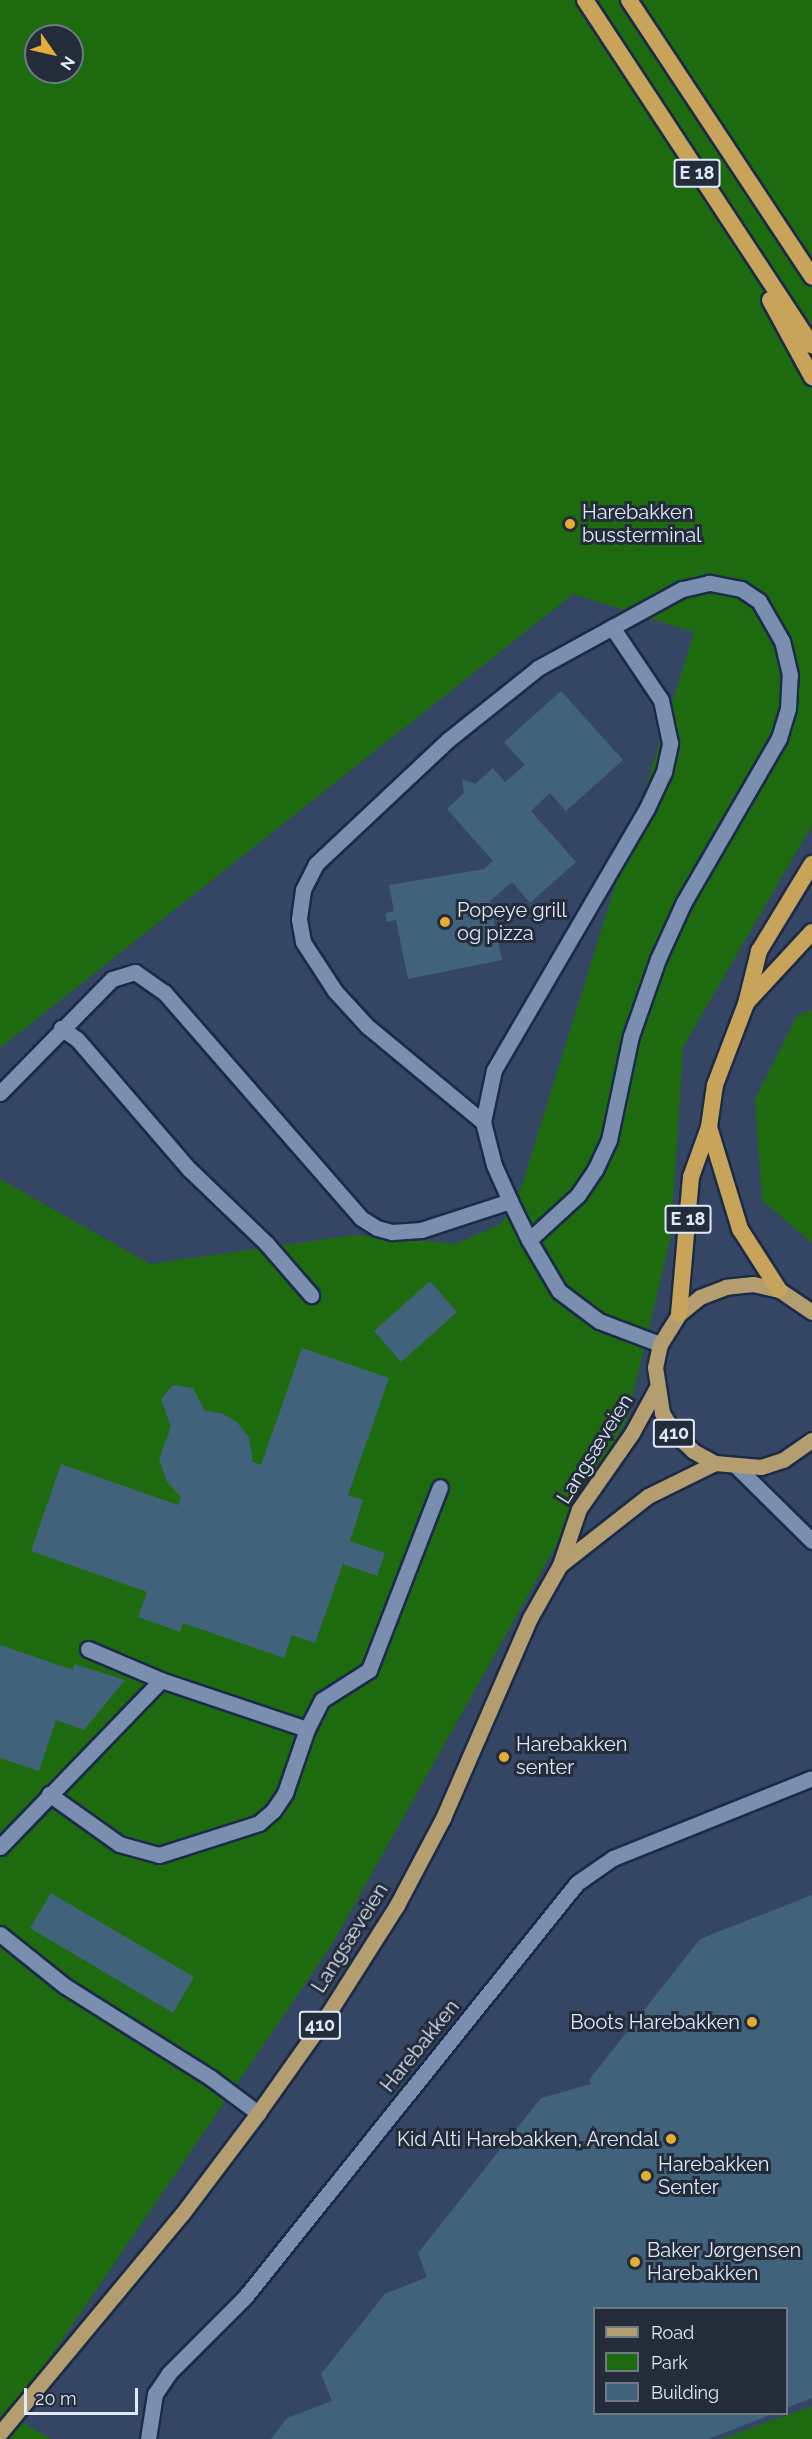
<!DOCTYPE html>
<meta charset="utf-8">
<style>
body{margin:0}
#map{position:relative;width:812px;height:2439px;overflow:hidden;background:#344664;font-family:Raleway,sans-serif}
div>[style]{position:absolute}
.green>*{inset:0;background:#1e6b0f}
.building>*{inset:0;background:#40627b}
.roads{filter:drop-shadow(2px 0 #1b2b47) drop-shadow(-2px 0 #1b2b47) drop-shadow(0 2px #1b2b47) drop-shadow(0 -2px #1b2b47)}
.service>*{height:15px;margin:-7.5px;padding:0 7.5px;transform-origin:7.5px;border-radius:7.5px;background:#7a8eb0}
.minor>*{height:15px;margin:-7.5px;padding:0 7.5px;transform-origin:7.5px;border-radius:7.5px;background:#7a8eb0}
.primary>*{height:15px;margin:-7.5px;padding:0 7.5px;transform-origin:7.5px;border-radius:7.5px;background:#b49e6f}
.trunk>*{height:16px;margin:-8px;padding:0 8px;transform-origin:8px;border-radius:8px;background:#c8a35a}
.dots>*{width:16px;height:16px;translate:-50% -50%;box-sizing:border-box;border:3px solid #242c3a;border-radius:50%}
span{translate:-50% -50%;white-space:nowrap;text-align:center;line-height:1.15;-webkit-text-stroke:6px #242c3a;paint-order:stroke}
.shield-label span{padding:2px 4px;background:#242c3a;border:2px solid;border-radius:4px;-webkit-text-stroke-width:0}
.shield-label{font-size:18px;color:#dee9fb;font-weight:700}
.poi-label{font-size:20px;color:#dee9fb}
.left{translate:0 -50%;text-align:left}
.right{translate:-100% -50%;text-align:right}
.street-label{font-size:20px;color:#dee9fb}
.legend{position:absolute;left:593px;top:2307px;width:195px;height:108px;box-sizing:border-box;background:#242c3a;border:2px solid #6e7887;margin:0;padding:8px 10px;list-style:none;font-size:18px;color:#dee9fb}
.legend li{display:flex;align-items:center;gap:12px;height:30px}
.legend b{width:30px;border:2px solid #6e7887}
.north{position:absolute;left:24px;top:24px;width:60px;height:60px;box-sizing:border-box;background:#242c3a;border:2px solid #6e7887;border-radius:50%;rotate:124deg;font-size:16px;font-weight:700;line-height:24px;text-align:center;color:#dee9fb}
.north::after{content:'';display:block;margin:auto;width:21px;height:27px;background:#e6ac36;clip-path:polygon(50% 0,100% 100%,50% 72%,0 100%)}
.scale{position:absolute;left:24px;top:2388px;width:114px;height:27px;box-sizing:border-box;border:3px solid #dee9fb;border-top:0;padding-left:8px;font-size:18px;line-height:21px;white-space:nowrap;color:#dee9fb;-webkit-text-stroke:4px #242c3a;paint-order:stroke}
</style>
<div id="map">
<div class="green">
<i style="clip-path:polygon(evenodd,0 0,812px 0,812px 825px,683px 1047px,671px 1235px,627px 1419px,331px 1946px,10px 2416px,51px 2439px,0 2439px,0 1179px,150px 1264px,355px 1235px,456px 1244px,501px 1224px,521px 1188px,694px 632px,573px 594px,0 1048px,0 0,36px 36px,72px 36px,72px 72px,36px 72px,36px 36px)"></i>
<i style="clip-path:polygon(812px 1010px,812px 1243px,762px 1200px,755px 1099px,797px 1016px)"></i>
<i style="clip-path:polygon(812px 2406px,812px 2439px,722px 2439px)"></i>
</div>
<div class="building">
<i style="clip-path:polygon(561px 691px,623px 760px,566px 811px,550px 793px,531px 811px,576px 862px,530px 903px,512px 882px,490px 901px,502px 960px,408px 979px,396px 920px,387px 922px,385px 913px,394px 911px,389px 885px,484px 869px,493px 861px,447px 809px,464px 793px,462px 779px,475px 784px,493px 768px,505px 782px,525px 765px,504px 742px)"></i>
<i style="clip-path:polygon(430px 1281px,457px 1312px,401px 1362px,374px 1331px)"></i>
<i style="clip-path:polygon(302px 1348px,389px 1378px,348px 1495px,363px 1500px,350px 1541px,385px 1553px,377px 1576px,343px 1564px,315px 1643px,292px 1635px,284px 1658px,183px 1623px,180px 1632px,138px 1617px,147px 1592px,31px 1551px,61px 1464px,178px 1505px,181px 1497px,167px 1482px,159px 1459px,171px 1427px,161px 1399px,173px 1385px,193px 1388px,205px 1411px,221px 1413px,237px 1422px,249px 1438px,253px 1462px,261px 1465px)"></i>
<i style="clip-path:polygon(0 1645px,73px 1670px,74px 1664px,125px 1680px,84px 1730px,56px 1720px,39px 1771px,0 1758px)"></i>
<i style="clip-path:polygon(51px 1893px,194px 1977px,173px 2013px,30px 1928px)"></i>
<i style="clip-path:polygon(812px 1895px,812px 2398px,786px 2408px,786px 2308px,594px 2308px,594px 2414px,773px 2414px,708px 2439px,271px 2439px,287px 2418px,332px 2401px,321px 2374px,385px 2294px,427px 2277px,418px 2253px,541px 2098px,591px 2084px,589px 2080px,700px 1939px)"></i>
</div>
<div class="roads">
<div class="service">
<i style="left:61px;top:1028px;width:19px;rotate:35deg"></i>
<i style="left:77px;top:1039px;width:172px;rotate:49.3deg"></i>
<i style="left:189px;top:1169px;width:107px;rotate:43.9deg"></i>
<i style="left:266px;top:1243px;width:69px;rotate:49.1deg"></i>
<i style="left:0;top:1093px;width:160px;rotate:-45.5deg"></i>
<i style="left:112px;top:979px;width:24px;rotate:-17deg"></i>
<i style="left:135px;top:972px;width:35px;rotate:35deg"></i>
<i style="left:164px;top:992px;width:300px;rotate:48.9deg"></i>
<i style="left:361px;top:1218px;width:19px;rotate:32deg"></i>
<i style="left:377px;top:1228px;width:16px;rotate:15deg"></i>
<i style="left:392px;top:1232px;width:29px;rotate:-4deg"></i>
<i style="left:421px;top:1230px;width:94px;rotate:-18deg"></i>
<i style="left:483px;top:1122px;width:53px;rotate:-78.1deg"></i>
<i style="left:494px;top:1070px;width:303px;rotate:-59.7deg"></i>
<i style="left:647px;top:808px;width:40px;rotate:-65deg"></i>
<i style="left:664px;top:772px;width:30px;rotate:-78deg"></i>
<i style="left:670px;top:743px;width:44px;rotate:-101.8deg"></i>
<i style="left:661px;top:700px;width:88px;rotate:-123.9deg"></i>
<i style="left:529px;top:1240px;width:67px;rotate:-42.6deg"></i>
<i style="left:578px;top:1195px;width:30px;rotate:-56deg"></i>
<i style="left:595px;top:1170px;width:33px;rotate:-65deg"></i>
<i style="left:609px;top:1140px;width:106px;rotate:-78.1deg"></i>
<i style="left:631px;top:1036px;width:82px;rotate:-70.7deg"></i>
<i style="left:658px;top:959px;width:63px;rotate:-65.5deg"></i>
<i style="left:684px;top:902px;width:190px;rotate:-59.9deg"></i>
<i style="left:779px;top:738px;width:31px;rotate:-73deg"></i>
<i style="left:788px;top:708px;width:33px;rotate:-87deg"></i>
<i style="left:790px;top:675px;width:35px;rotate:-103deg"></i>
<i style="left:782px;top:641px;width:46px;rotate:-119.9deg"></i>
<i style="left:759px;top:601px;width:22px;rotate:-146deg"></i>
<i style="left:741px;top:589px;width:33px;rotate:-169deg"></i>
<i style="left:709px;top:583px;width:28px;rotate:167deg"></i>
<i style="left:682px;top:589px;width:164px;rotate:151.3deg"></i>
<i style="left:538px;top:668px;width:114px;rotate:141.4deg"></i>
<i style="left:449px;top:739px;width:183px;rotate:136.8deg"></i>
<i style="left:316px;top:864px;width:29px;rotate:117deg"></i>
<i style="left:303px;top:890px;width:29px;rotate:98deg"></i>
<i style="left:299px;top:919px;width:23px;rotate:80deg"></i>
<i style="left:303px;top:942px;width:59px;rotate:56.9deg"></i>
<i style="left:335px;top:991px;width:47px;rotate:47.6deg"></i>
<i style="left:367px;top:1026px;width:151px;rotate:39.6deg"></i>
<i style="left:483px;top:1122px;width:44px;rotate:75.7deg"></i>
<i style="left:494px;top:1165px;width:39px;rotate:66deg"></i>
<i style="left:510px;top:1201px;width:43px;rotate:64deg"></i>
<i style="left:529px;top:1240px;width:59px;rotate:59.5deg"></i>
<i style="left:559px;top:1291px;width:50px;rotate:36.9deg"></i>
<i style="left:599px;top:1321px;width:65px;rotate:20.7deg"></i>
<i style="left:738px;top:1468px;width:104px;rotate:44.6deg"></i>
<i style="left:88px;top:1649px;width:79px;rotate:23deg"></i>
<i style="left:161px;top:1680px;width:154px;rotate:18.6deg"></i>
<i style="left:49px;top:1794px;width:86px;rotate:35.5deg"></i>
<i style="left:119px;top:1844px;width:41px;rotate:15.4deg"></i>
<i style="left:159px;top:1855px;width:105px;rotate:-17.7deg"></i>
<i style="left:259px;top:1823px;width:18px;rotate:-41deg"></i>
<i style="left:273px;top:1811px;width:22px;rotate:-56deg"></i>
<i style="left:285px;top:1793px;width:68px;rotate:-71deg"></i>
<i style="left:307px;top:1729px;width:33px;rotate:-63deg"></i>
<i style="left:322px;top:1700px;width:56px;rotate:-32.6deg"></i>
<i style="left:369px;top:1670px;width:196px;rotate:-68.8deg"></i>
<i style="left:0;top:1847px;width:232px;rotate:-46deg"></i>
<i style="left:148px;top:2439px;width:46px;rotate:-81.2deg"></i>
<i style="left:155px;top:2394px;width:25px;rotate:-56deg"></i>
<i style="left:169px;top:2373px;width:107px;rotate:-45deg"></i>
<i style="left:245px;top:2297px;width:531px;rotate:-51.27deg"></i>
<i style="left:577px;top:1883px;width:44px;rotate:-34.8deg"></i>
<i style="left:613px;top:1858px;width:214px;rotate:-21.9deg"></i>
</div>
<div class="minor">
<i style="left:0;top:1934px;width:83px;rotate:38.7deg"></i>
<i style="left:65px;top:1986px;width:173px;rotate:32.2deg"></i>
<i style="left:211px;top:2078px;width:59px;rotate:36.7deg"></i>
</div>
<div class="primary">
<i style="left:812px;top:1312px;width:40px;rotate:-146deg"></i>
<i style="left:779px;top:1290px;width:27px;rotate:-167deg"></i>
<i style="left:753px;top:1284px;width:27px;rotate:174deg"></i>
<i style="left:726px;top:1287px;width:28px;rotate:159deg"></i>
<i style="left:700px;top:1297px;width:27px;rotate:141deg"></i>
<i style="left:679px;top:1314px;width:36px;rotate:122deg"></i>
<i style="left:660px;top:1344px;width:24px;rotate:102deg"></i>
<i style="left:655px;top:1367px;width:47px;rotate:81.3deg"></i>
<i style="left:662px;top:1413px;width:25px;rotate:58deg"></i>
<i style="left:675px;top:1434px;width:25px;rotate:43deg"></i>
<i style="left:693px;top:1451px;width:25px;rotate:29deg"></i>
<i style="left:715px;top:1463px;width:46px;rotate:5deg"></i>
<i style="left:761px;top:1467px;width:23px;rotate:-18deg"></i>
<i style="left:783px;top:1460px;width:35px;rotate:-35deg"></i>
<i style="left:560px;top:1565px;width:112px;rotate:-38.1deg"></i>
<i style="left:648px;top:1496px;width:75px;rotate:-26.2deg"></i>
<i style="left:0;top:2433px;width:285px;rotate:-50.3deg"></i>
<i style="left:182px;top:2214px;width:126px;rotate:-53deg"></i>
<i style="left:258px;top:2113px;width:118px;rotate:-54.7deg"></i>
<i style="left:326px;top:2017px;width:133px;rotate:-57.6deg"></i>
<i style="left:397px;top:1905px;width:98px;rotate:-62.1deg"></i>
<i style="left:443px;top:1818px;width:218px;rotate:-66.5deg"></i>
<i style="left:530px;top:1618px;width:61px;rotate:-60.5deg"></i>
<i style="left:560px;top:1565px;width:59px;rotate:-71.3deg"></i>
<i style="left:579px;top:1509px;width:93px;rotate:-55.1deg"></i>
<i style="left:632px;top:1433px;width:50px;rotate:-61.4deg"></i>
</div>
<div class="trunk">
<i style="left:585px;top:0;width:413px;rotate:56.7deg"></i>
<i style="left:629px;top:0;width:332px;rotate:56.5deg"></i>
<i style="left:770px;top:300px;width:88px;rotate:61.4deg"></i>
<i style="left:748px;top:1001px;width:94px;rotate:-47.2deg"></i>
<i style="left:709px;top:1127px;width:107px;rotate:73.1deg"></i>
<i style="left:740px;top:1229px;width:72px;rotate:57.4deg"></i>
<i style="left:679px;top:1314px;width:138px;rotate:-85deg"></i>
<i style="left:691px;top:1177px;width:53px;rotate:-70.2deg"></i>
<i style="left:709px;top:1127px;width:42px;rotate:-81.9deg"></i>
<i style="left:715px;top:1085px;width:87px;rotate:-69.1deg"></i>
<i style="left:746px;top:1004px;width:55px;rotate:-76.2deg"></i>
<i style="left:759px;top:951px;width:102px;rotate:-58.7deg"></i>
</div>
</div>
<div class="dots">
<i style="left:570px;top:524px;background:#e6ac36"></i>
<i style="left:445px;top:922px;background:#e6ac36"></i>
<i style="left:504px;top:1757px;background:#e6ac36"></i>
<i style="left:752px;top:2022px;background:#e6ac36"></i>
<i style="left:671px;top:2139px;background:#e6ac36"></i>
<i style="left:646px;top:2176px;background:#e6ac36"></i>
<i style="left:635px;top:2262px;background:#e6ac36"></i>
</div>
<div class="shield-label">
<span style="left:697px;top:173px">E 18</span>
<span style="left:688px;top:1219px">E 18</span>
<span style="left:674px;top:1433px">410</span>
<span style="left:320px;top:2025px">410</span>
</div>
<div class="poi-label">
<span class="left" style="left:582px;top:524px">Harebakken<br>bussterminal</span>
<span class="left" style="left:457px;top:922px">Popeye grill<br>og pizza</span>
<span class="left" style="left:516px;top:1756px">Harebakken<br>senter</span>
<span class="right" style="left:740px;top:2022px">Boots Harebakken</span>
<span class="right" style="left:659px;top:2139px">Kid Alti Harebakken, Arendal</span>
<span class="left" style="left:658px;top:2176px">Harebakken<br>Senter</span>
<span class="left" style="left:647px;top:2262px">Baker Jørgensen<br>Harebakken</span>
</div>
<div class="street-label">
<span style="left:595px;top:1449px;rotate:-58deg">Langsæveien</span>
<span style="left:350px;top:1938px;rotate:-58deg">Langsæveien</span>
<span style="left:420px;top:2046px;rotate:-51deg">Harebakken</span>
</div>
<ul class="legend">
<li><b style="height:8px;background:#b49e6f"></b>Road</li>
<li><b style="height:16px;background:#1e6b0f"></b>Park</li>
<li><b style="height:16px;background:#40627b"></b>Building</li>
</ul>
<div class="north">N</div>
<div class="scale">20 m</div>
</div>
